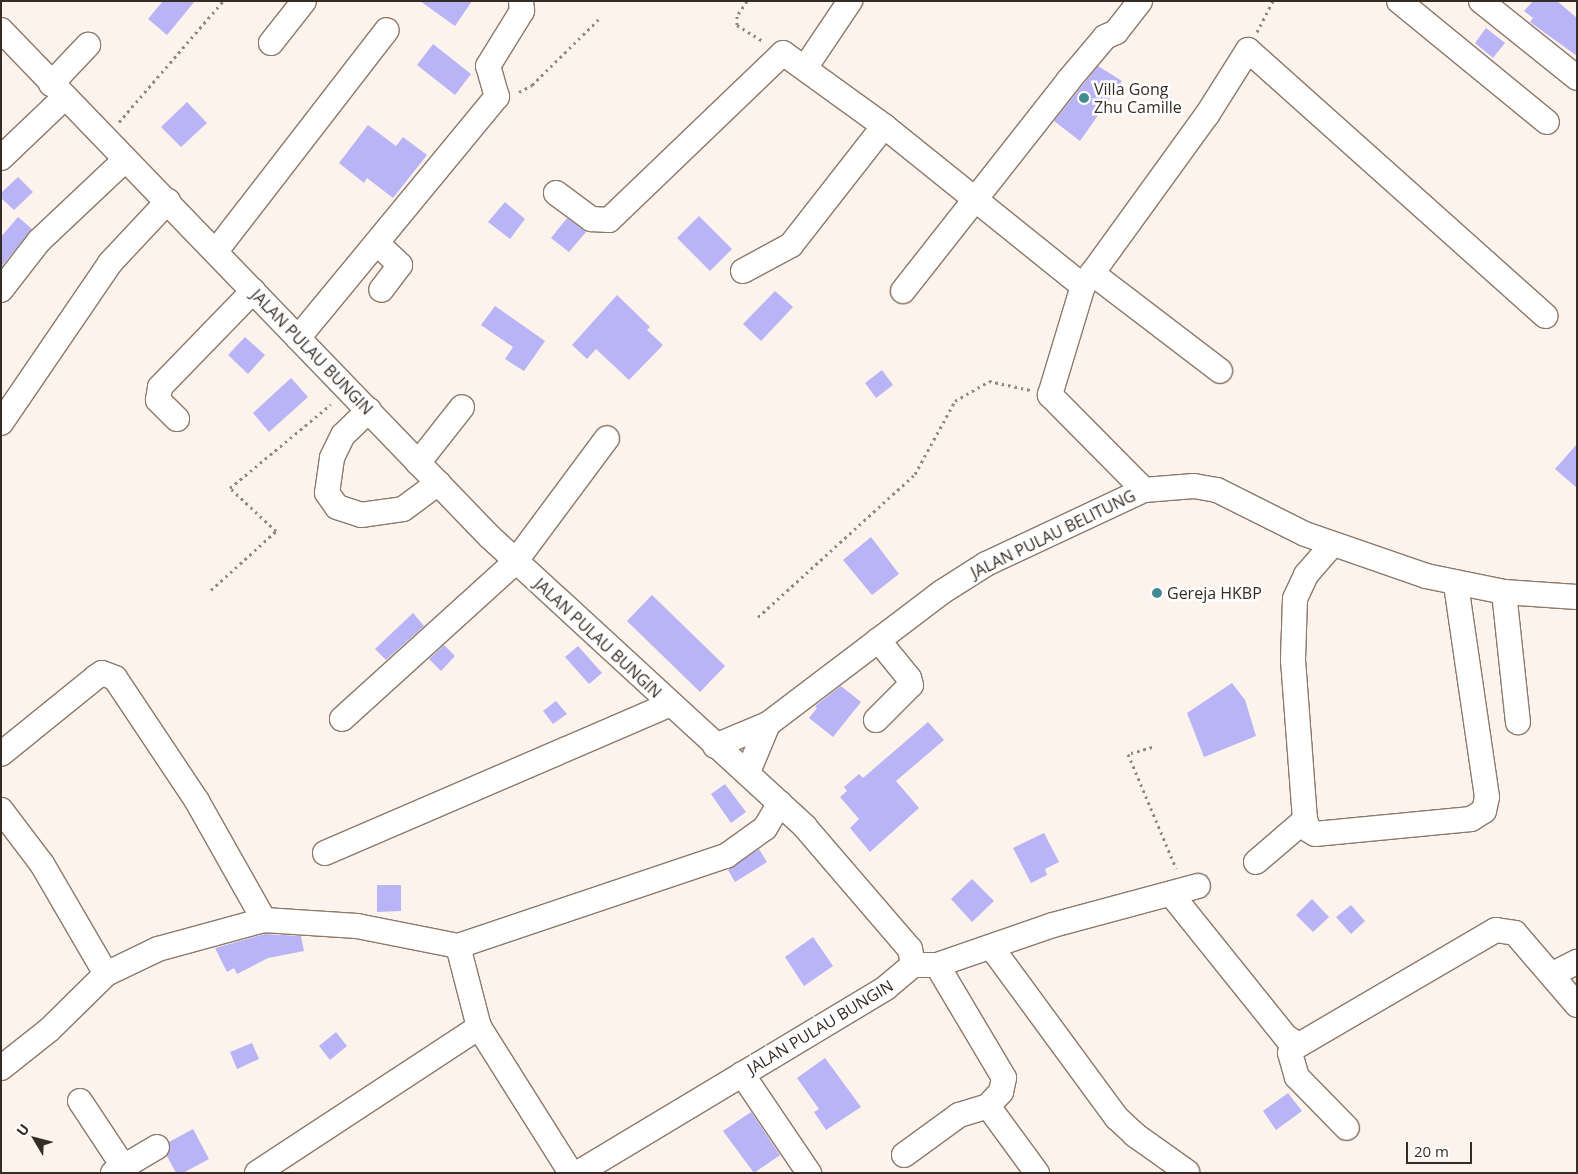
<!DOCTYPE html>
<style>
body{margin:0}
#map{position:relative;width:1578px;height:1174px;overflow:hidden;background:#fcf3ec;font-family:"Open Sans",sans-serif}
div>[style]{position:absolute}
.building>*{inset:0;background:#b9b4f5}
.path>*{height:3px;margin-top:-1.5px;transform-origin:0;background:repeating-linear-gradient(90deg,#918881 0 2.5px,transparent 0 6.5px)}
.roads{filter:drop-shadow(1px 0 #8d796a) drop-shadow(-1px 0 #8d796a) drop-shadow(0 1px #8d796a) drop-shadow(0 -1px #8d796a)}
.minor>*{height:24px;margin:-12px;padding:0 12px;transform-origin:12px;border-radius:12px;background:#fff}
.dots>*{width:14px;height:14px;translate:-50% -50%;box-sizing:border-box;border:2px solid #fff;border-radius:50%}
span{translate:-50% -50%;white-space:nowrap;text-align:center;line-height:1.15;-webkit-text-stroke:5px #fff;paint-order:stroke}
.poi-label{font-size:16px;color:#352c26}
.left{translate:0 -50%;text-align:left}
.street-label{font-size:16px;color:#352c26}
.frame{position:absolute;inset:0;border:2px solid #352c26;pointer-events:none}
.north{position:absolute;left:10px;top:1114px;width:50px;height:50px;-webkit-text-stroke:4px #fff;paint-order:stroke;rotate:307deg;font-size:14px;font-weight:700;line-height:20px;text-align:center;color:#352c26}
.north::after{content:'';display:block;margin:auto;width:18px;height:22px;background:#352c26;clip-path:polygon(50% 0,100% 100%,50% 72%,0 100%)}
.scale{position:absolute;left:1406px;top:1142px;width:66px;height:22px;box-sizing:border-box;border:2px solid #352c26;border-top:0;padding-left:6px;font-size:15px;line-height:18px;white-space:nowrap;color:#352c26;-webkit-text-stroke:4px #fff;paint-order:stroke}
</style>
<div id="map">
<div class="building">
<i style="clip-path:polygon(163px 1px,195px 1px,167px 35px,148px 19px)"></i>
<i style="clip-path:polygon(420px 1px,472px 1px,455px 26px)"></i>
<i style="clip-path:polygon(1533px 1px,1557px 1px,1577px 18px,1577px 56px,1530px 22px,1533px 18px,1524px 11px)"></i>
<i style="clip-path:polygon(1486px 28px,1505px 43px,1493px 58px,1475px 43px)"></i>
<i style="clip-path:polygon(433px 44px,471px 74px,455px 95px,417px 65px)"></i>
<i style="clip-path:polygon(1098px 66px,1122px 81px,1080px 141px,1054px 121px)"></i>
<i style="clip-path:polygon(187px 102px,207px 123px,181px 147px,161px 127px)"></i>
<i style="clip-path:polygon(368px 125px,396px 146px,403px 137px,427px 155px,393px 198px,367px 178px,364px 183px,339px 163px)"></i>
<i style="clip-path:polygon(18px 177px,33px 192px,14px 210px,1px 198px,1px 193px)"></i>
<i style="clip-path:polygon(505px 202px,525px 219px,510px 239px,488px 222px)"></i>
<i style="clip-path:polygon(699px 216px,732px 249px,710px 271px,677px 238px)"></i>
<i style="clip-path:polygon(18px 217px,32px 229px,1px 267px,1px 237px)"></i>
<i style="clip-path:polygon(567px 218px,586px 232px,569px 252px,551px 238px)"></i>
<i style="clip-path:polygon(775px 291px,793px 307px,761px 341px,743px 324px)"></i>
<i style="clip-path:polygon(617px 295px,650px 327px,647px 330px,663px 345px,629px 380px,596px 349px,587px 359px,572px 345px)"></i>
<i style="clip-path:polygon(495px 306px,545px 341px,524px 371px,505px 359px,513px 347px,481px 325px)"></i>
<i style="clip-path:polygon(245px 337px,265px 355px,248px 374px,228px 355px)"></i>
<i style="clip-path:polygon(882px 370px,893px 385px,876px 398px,865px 383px)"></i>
<i style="clip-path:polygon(291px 378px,308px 397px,269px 432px,253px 413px)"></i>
<i style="clip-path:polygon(1577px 444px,1577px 488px,1555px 469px)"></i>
<i style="clip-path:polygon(871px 537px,899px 574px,872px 595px,843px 560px)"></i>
<i style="clip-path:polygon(652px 595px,725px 666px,700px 692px,627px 621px)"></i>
<i style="clip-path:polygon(413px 613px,424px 626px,386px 660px,375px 649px)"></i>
<i style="clip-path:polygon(444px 645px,455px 656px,441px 671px,429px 659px)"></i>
<i style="clip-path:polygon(578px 646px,602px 673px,589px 684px,565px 657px)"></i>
<i style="clip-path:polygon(1232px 683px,1245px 700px,1256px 736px,1204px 757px,1187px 713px)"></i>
<i style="clip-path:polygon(841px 686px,861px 702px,833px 737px,809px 718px,817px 708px,815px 706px)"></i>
<i style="clip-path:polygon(556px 701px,567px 714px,553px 724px,543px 711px)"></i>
<i style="clip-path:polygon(928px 722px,944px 740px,896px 781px,919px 808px,870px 852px,850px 828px,859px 819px,840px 797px,847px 791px,844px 787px,859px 774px,863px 778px)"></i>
<i style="clip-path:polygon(725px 784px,746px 812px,731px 823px,711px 794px)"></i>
<i style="clip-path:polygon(1044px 833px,1059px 862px,1045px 869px,1047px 875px,1031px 883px,1013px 848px)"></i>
<i style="clip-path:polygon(759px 849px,767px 862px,735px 882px,728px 870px)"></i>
<i style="clip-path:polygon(972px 879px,994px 901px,972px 922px,951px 899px)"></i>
<i style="clip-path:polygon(377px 885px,401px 885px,401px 911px,377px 912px)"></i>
<i style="clip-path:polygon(1312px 899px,1329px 917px,1313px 932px,1296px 915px)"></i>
<i style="clip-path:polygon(1351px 905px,1365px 921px,1351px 934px,1336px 917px)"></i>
<i style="clip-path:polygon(265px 934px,301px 936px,304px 951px,268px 958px,237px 974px,234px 968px,227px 972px,215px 948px)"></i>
<i style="clip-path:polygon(813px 937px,833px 966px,804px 986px,785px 957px)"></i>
<i style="clip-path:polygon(336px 1032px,347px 1046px,330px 1060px,319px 1046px)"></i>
<i style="clip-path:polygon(252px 1043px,259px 1059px,237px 1069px,230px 1052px)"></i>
<i style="clip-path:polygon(825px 1058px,861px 1107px,826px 1130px,814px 1112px,819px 1109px,797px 1078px)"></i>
<i style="clip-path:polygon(1288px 1093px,1302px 1111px,1276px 1130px,1263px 1111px)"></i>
<i style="clip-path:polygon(751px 1112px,780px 1155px,754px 1173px,723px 1131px)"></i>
<i style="clip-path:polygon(193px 1129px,209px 1159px,183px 1173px,176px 1173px,167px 1156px,169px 1142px)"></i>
</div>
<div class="path">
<i style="left:747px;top:1px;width:18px;rotate:124deg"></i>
<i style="left:737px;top:16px;width:9px;rotate:90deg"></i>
<i style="left:737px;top:25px;width:32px;rotate:32deg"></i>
<i style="left:1257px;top:32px;width:35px;rotate:-63deg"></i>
<i style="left:519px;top:92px;width:15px;rotate:-28deg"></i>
<i style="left:532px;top:85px;width:94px;rotate:-44.6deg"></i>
<i style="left:119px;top:122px;width:160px;rotate:-49.3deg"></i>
<i style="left:211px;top:590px;width:88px;rotate:-42.2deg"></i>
<i style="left:276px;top:531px;width:63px;rotate:-136.9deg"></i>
<i style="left:230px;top:488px;width:131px;rotate:-39.7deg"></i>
<i style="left:758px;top:617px;width:212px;rotate:-42.3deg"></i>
<i style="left:915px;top:474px;width:83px;rotate:-61.3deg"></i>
<i style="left:955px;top:401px;width:39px;rotate:-30deg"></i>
<i style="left:989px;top:381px;width:42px;rotate:12.4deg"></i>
<i style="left:1152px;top:747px;width:25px;rotate:164deg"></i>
<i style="left:1128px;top:754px;width:124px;rotate:67.2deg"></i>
</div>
<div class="roads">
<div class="minor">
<i style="left:1399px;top:1px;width:191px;rotate:39.3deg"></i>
<i style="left:1481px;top:1px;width:123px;rotate:38.7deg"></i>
<i style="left:1px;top:30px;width:704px;rotate:46.04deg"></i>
<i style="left:490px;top:537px;width:428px;rotate:42.6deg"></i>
<i style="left:805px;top:827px;width:161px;rotate:49.3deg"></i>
<i style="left:910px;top:949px;width:16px;rotate:79deg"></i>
<i style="left:913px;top:965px;width:35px;rotate:140deg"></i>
<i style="left:886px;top:988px;width:359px;rotate:149deg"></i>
<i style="left:271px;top:43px;width:53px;rotate:-51.8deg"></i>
<i style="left:805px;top:68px;width:81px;rotate:-56.1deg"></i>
<i style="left:51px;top:84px;width:54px;rotate:-46.5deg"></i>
<i style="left:1px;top:158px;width:88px;rotate:-43.6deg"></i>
<i style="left:556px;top:193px;width:44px;rotate:36.6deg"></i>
<i style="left:591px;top:219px;width:18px;rotate:3deg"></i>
<i style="left:609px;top:220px;width:241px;rotate:-43.8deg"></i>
<i style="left:783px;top:53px;width:125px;rotate:35.9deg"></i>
<i style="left:884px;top:126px;width:255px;rotate:38.8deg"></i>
<i style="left:377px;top:243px;width:32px;rotate:44deg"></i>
<i style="left:400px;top:265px;width:31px;rotate:127deg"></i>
<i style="left:216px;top:251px;width:279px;rotate:-52.3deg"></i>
<i style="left:743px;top:271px;width:55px;rotate:-28.4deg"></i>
<i style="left:791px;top:245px;width:151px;rotate:-52deg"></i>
<i style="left:1092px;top:273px;width:161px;rotate:37.4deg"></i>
<i style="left:1px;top:290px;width:62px;rotate:-52.2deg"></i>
<i style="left:39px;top:241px;width:118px;rotate:-43.3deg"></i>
<i style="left:903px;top:291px;width:267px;rotate:-51.8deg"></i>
<i style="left:1068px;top:81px;width:57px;rotate:-49.9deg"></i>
<i style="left:1105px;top:37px;width:12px;rotate:-24deg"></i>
<i style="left:1116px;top:32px;width:39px;rotate:-52deg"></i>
<i style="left:298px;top:338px;width:313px;rotate:-50.5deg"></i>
<i style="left:497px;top:97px;width:32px;rotate:-106deg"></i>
<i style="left:488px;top:66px;width:65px;rotate:-58.3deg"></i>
<i style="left:522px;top:11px;width:10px;rotate:-96deg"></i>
<i style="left:369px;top:410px;width:36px;rotate:136deg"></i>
<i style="left:343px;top:435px;width:25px;rotate:116deg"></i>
<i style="left:332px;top:458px;width:35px;rotate:98deg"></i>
<i style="left:327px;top:493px;width:17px;rotate:54deg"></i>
<i style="left:337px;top:507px;width:25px;rotate:18deg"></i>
<i style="left:361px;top:515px;width:42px;rotate:-8.1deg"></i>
<i style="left:403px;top:509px;width:44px;rotate:-36.6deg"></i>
<i style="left:177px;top:419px;width:27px;rotate:-135deg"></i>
<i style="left:158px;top:400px;width:13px;rotate:-81deg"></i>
<i style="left:160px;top:387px;width:134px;rotate:-45.9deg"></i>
<i style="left:1px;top:423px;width:194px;rotate:-55.7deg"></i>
<i style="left:110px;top:263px;width:85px;rotate:-46.9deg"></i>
<i style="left:418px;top:463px;width:71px;rotate:-51.8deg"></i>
<i style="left:1144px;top:490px;width:134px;rotate:-134.7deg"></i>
<i style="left:1050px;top:395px;width:114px;rotate:-73.2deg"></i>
<i style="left:1083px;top:286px;width:211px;rotate:-54.1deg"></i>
<i style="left:1207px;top:115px;width:77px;rotate:-57.8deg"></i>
<i style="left:1248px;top:50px;width:399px;rotate:41.8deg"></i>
<i style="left:1332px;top:545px;width:40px;rotate:131deg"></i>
<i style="left:1306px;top:575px;width:26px;rotate:115deg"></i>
<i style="left:1295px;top:599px;width:61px;rotate:91.9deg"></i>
<i style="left:1293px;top:660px;width:160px;rotate:85.7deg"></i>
<i style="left:1305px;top:820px;width:11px;rotate:68deg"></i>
<i style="left:1309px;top:830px;width:7px;rotate:34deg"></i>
<i style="left:1315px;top:834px;width:157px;rotate:-5.5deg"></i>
<i style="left:1471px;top:819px;width:15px;rotate:-32deg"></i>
<i style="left:1484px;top:811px;width:14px;rotate:-78deg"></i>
<i style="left:1487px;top:797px;width:215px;rotate:-98.3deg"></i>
<i style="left:1504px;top:592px;width:131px;rotate:83.9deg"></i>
<i style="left:342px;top:719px;width:234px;rotate:-42.2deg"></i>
<i style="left:515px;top:562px;width:154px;rotate:-53.4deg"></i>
<i style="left:876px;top:720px;width:49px;rotate:-45deg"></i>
<i style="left:911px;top:685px;width:7px;rotate:-106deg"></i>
<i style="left:909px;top:678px;width:49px;rotate:-129.2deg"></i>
<i style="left:715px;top:746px;width:57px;rotate:-22.5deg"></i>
<i style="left:768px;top:724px;width:218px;rotate:-37.2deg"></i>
<i style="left:942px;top:592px;width:52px;rotate:-32.5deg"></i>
<i style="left:986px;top:564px;width:174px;rotate:-25.1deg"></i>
<i style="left:1144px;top:490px;width:50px;rotate:-4.6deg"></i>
<i style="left:1194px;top:486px;width:23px;rotate:10deg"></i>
<i style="left:1217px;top:490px;width:98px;rotate:26.6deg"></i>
<i style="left:1305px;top:534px;width:128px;rotate:19.1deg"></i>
<i style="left:1426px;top:576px;width:80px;rotate:11.6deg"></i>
<i style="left:1504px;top:592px;width:73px;rotate:3.9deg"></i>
<i style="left:1px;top:754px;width:122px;rotate:-39deg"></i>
<i style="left:96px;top:677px;width:7px;rotate:-34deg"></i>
<i style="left:102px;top:673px;width:14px;rotate:21deg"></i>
<i style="left:115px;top:678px;width:148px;rotate:56.3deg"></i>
<i style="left:197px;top:801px;width:137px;rotate:60.6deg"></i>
<i style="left:748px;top:772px;width:52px;rotate:-67.4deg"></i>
<i style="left:1px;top:810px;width:68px;rotate:52.8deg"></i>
<i style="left:42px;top:864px;width:127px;rotate:59.8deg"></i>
<i style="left:325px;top:853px;width:374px;rotate:-23.3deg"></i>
<i style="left:1256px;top:862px;width:65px;rotate:-40.6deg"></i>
<i style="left:1171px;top:894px;width:184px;rotate:51.2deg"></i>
<i style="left:1286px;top:1037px;width:15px;rotate:32deg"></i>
<i style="left:1299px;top:1045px;width:228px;rotate:-30.3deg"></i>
<i style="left:1496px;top:930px;width:19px;rotate:9deg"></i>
<i style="left:1515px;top:933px;width:95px;rotate:49.3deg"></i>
<i style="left:458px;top:946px;width:84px;rotate:75.5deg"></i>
<i style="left:479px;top:1027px;width:173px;rotate:57.8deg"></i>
<i style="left:992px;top:948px;width:211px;rotate:53.7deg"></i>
<i style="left:1117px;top:1118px;width:25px;rotate:43deg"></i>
<i style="left:1135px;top:1135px;width:64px;rotate:35.4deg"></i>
<i style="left:913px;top:965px;width:24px"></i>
<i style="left:937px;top:965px;width:123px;rotate:-19deg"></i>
<i style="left:1053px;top:925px;width:150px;rotate:-15.1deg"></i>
<i style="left:937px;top:965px;width:131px;rotate:59.3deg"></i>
<i style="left:1004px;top:1078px;width:14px;rotate:102deg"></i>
<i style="left:1001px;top:1092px;width:19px;rotate:133deg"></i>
<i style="left:988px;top:1106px;width:83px;rotate:53.8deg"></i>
<i style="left:1553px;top:974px;width:27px;rotate:-27deg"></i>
<i style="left:1292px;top:1043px;width:10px;rotate:101deg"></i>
<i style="left:1290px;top:1053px;width:25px;rotate:74deg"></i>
<i style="left:1297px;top:1077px;width:71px;rotate:45.6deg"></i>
<i style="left:1px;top:1068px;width:61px;rotate:-38.4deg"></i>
<i style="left:49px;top:1030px;width:80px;rotate:-44.5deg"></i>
<i style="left:106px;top:974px;width:58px;rotate:-25.7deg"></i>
<i style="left:158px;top:949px;width:110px;rotate:-15.3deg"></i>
<i style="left:264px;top:920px;width:93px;rotate:3.7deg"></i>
<i style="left:357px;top:926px;width:103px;rotate:11.2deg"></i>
<i style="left:458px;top:946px;width:283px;rotate:-18.6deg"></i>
<i style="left:726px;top:856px;width:48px;rotate:-35.7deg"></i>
<i style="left:765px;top:828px;width:29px;rotate:-59deg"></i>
<i style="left:742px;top:1074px;width:120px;rotate:55.9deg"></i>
<i style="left:80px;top:1101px;width:78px;rotate:56.5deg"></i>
<i style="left:904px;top:1155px;width:68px;rotate:-36deg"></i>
<i style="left:959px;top:1115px;width:30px;rotate:-17deg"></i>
<i style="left:113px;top:1173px;width:51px;rotate:-30.6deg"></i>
<i style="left:257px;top:1173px;width:266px;rotate:-33.3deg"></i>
</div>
</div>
<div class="dots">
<i style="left:1084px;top:98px;background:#438a93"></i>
<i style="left:1157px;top:593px;background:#438a93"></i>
</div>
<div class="poi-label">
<span class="left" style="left:1094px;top:98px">Villa Gong<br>Zhu Camille</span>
<span class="left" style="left:1167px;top:593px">Gereja HKBP</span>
</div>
<div class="street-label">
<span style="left:312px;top:352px;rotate:46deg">JALAN PULAU BUNGIN</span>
<span style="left:1053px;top:534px;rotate:-26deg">JALAN PULAU BELITUNG</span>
<span style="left:598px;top:638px;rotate:43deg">JALAN PULAU BUNGIN</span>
<span style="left:820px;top:1027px;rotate:-31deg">JALAN PULAU BUNGIN</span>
</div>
<div class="frame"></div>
<div class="north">U</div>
<div class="scale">20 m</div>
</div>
